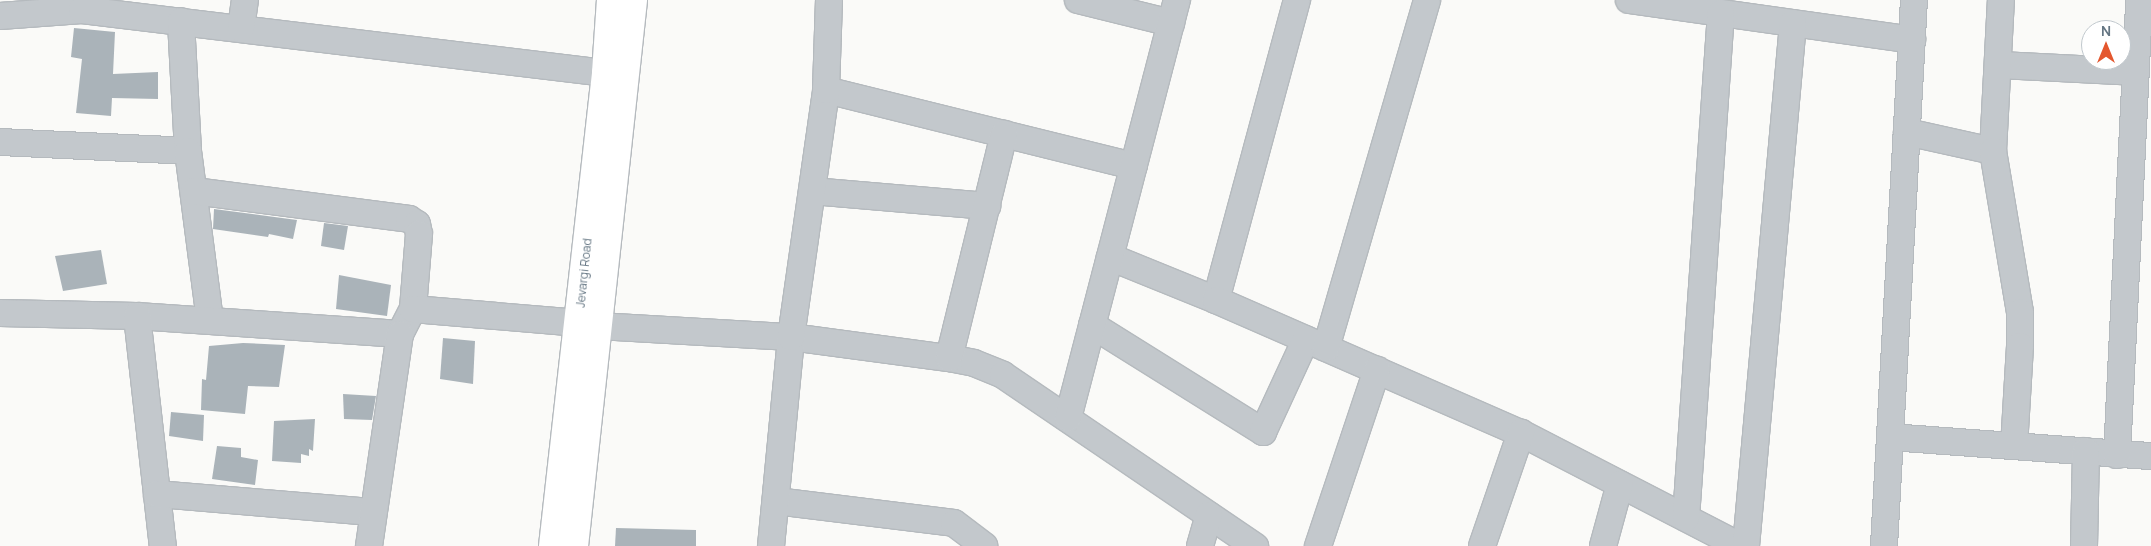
<!DOCTYPE html>
<style>
body{margin:0}
#map{position:relative;width:2151px;height:546px;overflow:hidden;background:#fafaf8;font-family:Manrope,sans-serif}
div>[style]{position:absolute}
.building>*{inset:0;background:#aab3b9}
.roads{filter:drop-shadow(1px 0 #b5babe) drop-shadow(-1px 0 #b5babe) drop-shadow(0 1px #b5babe) drop-shadow(0 -1px #b5babe)}
.minor>*{height:26px;margin:-13px;padding:0 13px;transform-origin:13px;border-radius:13px;background:#c3c8cc}
.major>*{height:28px;margin:-14px;padding:0 14px;transform-origin:14px;border-radius:14px;background:#fff}
span{translate:-50% -50%;white-space:nowrap;text-align:center;line-height:1.15;-webkit-text-stroke:5px #fff;paint-order:stroke}
.street-label{font-size:12px;color:#657683}
.north{position:absolute;left:2081px;top:20px;width:50px;height:50px;box-sizing:border-box;background:#fff;border:1px solid #c1c8cd;border-radius:50%;rotate:0deg;font-size:14px;font-weight:700;line-height:20px;text-align:center;color:#657683}
.north::after{content:'';display:block;margin:auto;width:18px;height:22px;background:#e4572e;clip-path:polygon(50% 0,100% 100%,50% 72%,0 100%)}
</style>
<div id="map">
<div class="building">
<i style="clip-path:polygon(74px 28px,115px 32px,113px 74px,158px 72px,158px 99px,112px 98px,111px 116px,76px 113px,82px 59px,71px 57px)"></i>
<i style="clip-path:polygon(214px 209px,297px 220px,293px 239px,269px 234px,268px 237px,213px 229px)"></i>
<i style="clip-path:polygon(324px 223px,348px 226px,344px 250px,321px 246px)"></i>
<i style="clip-path:polygon(101px 250px,107px 284px,63px 291px,55px 256px)"></i>
<i style="clip-path:polygon(339px 275px,391px 285px,387px 316px,336px 309px)"></i>
<i style="clip-path:polygon(443px 338px,475px 341px,473px 384px,440px 379px)"></i>
<i style="clip-path:polygon(243px 343px,285px 345px,279px 387px,248px 386px,245px 414px,201px 410px,202px 379px,206px 380px,209px 346px)"></i>
<i style="clip-path:polygon(343px 394px,376px 396px,372px 420px,344px 419px)"></i>
<i style="clip-path:polygon(171px 412px,204px 415px,203px 441px,169px 436px)"></i>
<i style="clip-path:polygon(315px 419px,313px 451px,309px 449px,309px 456px,301px 454px,301px 463px,272px 461px,274px 421px)"></i>
<i style="clip-path:polygon(217px 446px,241px 448px,241px 457px,258px 460px,255px 485px,212px 479px)"></i>
<i style="clip-path:polygon(616px 528px,696px 530px,696px 546px,615px 546px)"></i>
</div>
<div class="roads">
<div class="minor">
<i style="left:1078px;top:0;width:96px;rotate:13.9deg"></i>
<i style="left:1629px;top:0;width:286px;rotate:8deg"></i>
<i style="left:0;top:16px;width:82px;rotate:-4.2deg"></i>
<i style="left:82px;top:10px;width:528px;rotate:6.86deg"></i>
<i style="left:241px;top:28px;width:28px;rotate:-82deg"></i>
<i style="left:1998px;top:65px;width:137px;rotate:2.9deg"></i>
<i style="left:826px;top:90px;width:317px;rotate:13.9deg"></i>
<i style="left:1907px;top:132px;width:88px;rotate:12.5deg"></i>
<i style="left:1993px;top:151px;width:151px;rotate:-87deg"></i>
<i style="left:0;top:142px;width:188px;rotate:2.7deg"></i>
<i style="left:188px;top:151px;width:130px;rotate:-93.1deg"></i>
<i style="left:188px;top:151px;width:171px;rotate:82.6deg"></i>
<i style="left:1993px;top:151px;width:163px;rotate:80.5deg"></i>
<i style="left:2020px;top:312px;width:34px;rotate:90deg"></i>
<i style="left:2020px;top:346px;width:100px;rotate:93.4deg"></i>
<i style="left:194px;top:191px;width:217px;rotate:7.4deg"></i>
<i style="left:409px;top:219px;width:9px;rotate:32deg"></i>
<i style="left:417px;top:224px;width:10px;rotate:79deg"></i>
<i style="left:419px;top:234px;width:75px;rotate:94.6deg"></i>
<i style="left:812px;top:191px;width:176px;rotate:4.9deg"></i>
<i style="left:1110px;top:257px;width:114px;rotate:22.1deg"></i>
<i style="left:1216px;top:300px;width:311px;rotate:-74.9deg"></i>
<i style="left:1216px;top:300px;width:333px;rotate:23.6deg"></i>
<i style="left:1521px;top:433px;width:246px;rotate:27.3deg"></i>
<i style="left:0;top:313px;width:137px;rotate:1.3deg"></i>
<i style="left:137px;top:316px;width:264px;rotate:3.9deg"></i>
<i style="left:400px;top:334px;width:28px;rotate:-63deg"></i>
<i style="left:413px;top:309px;width:167px;rotate:4.8deg"></i>
<i style="left:137px;top:316px;width:231px;rotate:83.6deg"></i>
<i style="left:1092px;top:325px;width:202px;rotate:32deg"></i>
<i style="left:1263px;top:432px;width:102px;rotate:-65.2deg"></i>
<i style="left:598px;top:326px;width:193px;rotate:3.3deg"></i>
<i style="left:791px;top:337px;width:159px;rotate:7.6deg"></i>
<i style="left:949px;top:358px;width:25px;rotate:11deg"></i>
<i style="left:974px;top:363px;width:31px;rotate:22deg"></i>
<i style="left:1003px;top:375px;width:305px;rotate:34.2deg"></i>
<i style="left:1326px;top:348px;width:362px;rotate:-73.8deg"></i>
<i style="left:949px;top:358px;width:231px;rotate:-76.2deg"></i>
<i style="left:1068px;top:418px;width:432px;rotate:-75.4deg"></i>
<i style="left:1890px;top:437px;width:262px;rotate:4.2deg"></i>
<i style="left:2117px;top:455px;width:456px;rotate:-87.2deg"></i>
<i style="left:157px;top:494px;width:217px;rotate:4.8deg"></i>
<i style="left:776px;top:501px;width:179px;rotate:7deg"></i>
<i style="left:954px;top:523px;width:38px;rotate:37deg"></i>
<i style="left:1686px;top:518px;width:506px;rotate:-86.04deg"></i>
<i style="left:369px;top:546px;width:214px;rotate:-81.7deg"></i>
<i style="left:771px;top:546px;width:210px;rotate:-84.5deg"></i>
<i style="left:791px;top:337px;width:249px;rotate:-81.9deg"></i>
<i style="left:826px;top:90px;width:90px;rotate:-88.1deg"></i>
<i style="left:1200px;top:546px;width:32px;rotate:-74deg"></i>
<i style="left:1318px;top:546px;width:186px;rotate:-71.5deg"></i>
<i style="left:1482px;top:546px;width:120px;rotate:-71deg"></i>
<i style="left:1603px;top:546px;width:64px;rotate:-74.7deg"></i>
<i style="left:1746px;top:546px;width:525px;rotate:-84.86deg"></i>
<i style="left:1884px;top:546px;width:547px;rotate:-86.86deg"></i>
<i style="left:2084px;top:546px;width:95px;rotate:-88.8deg"></i>
</div>
<div class="major">
<i style="left:553px;top:546px;width:476px;rotate:-83.6deg"></i>
<i style="left:606px;top:73px;width:73px;rotate:-86.1deg"></i>
<i style="left:574px;top:546px;width:549px;rotate:-83.83deg"></i>
</div>
</div>
<div class="street-label">
<span style="left:584px;top:273px;rotate:-84deg">Jevargi Road</span>
</div>
<div class="north">N</div>
</div>
